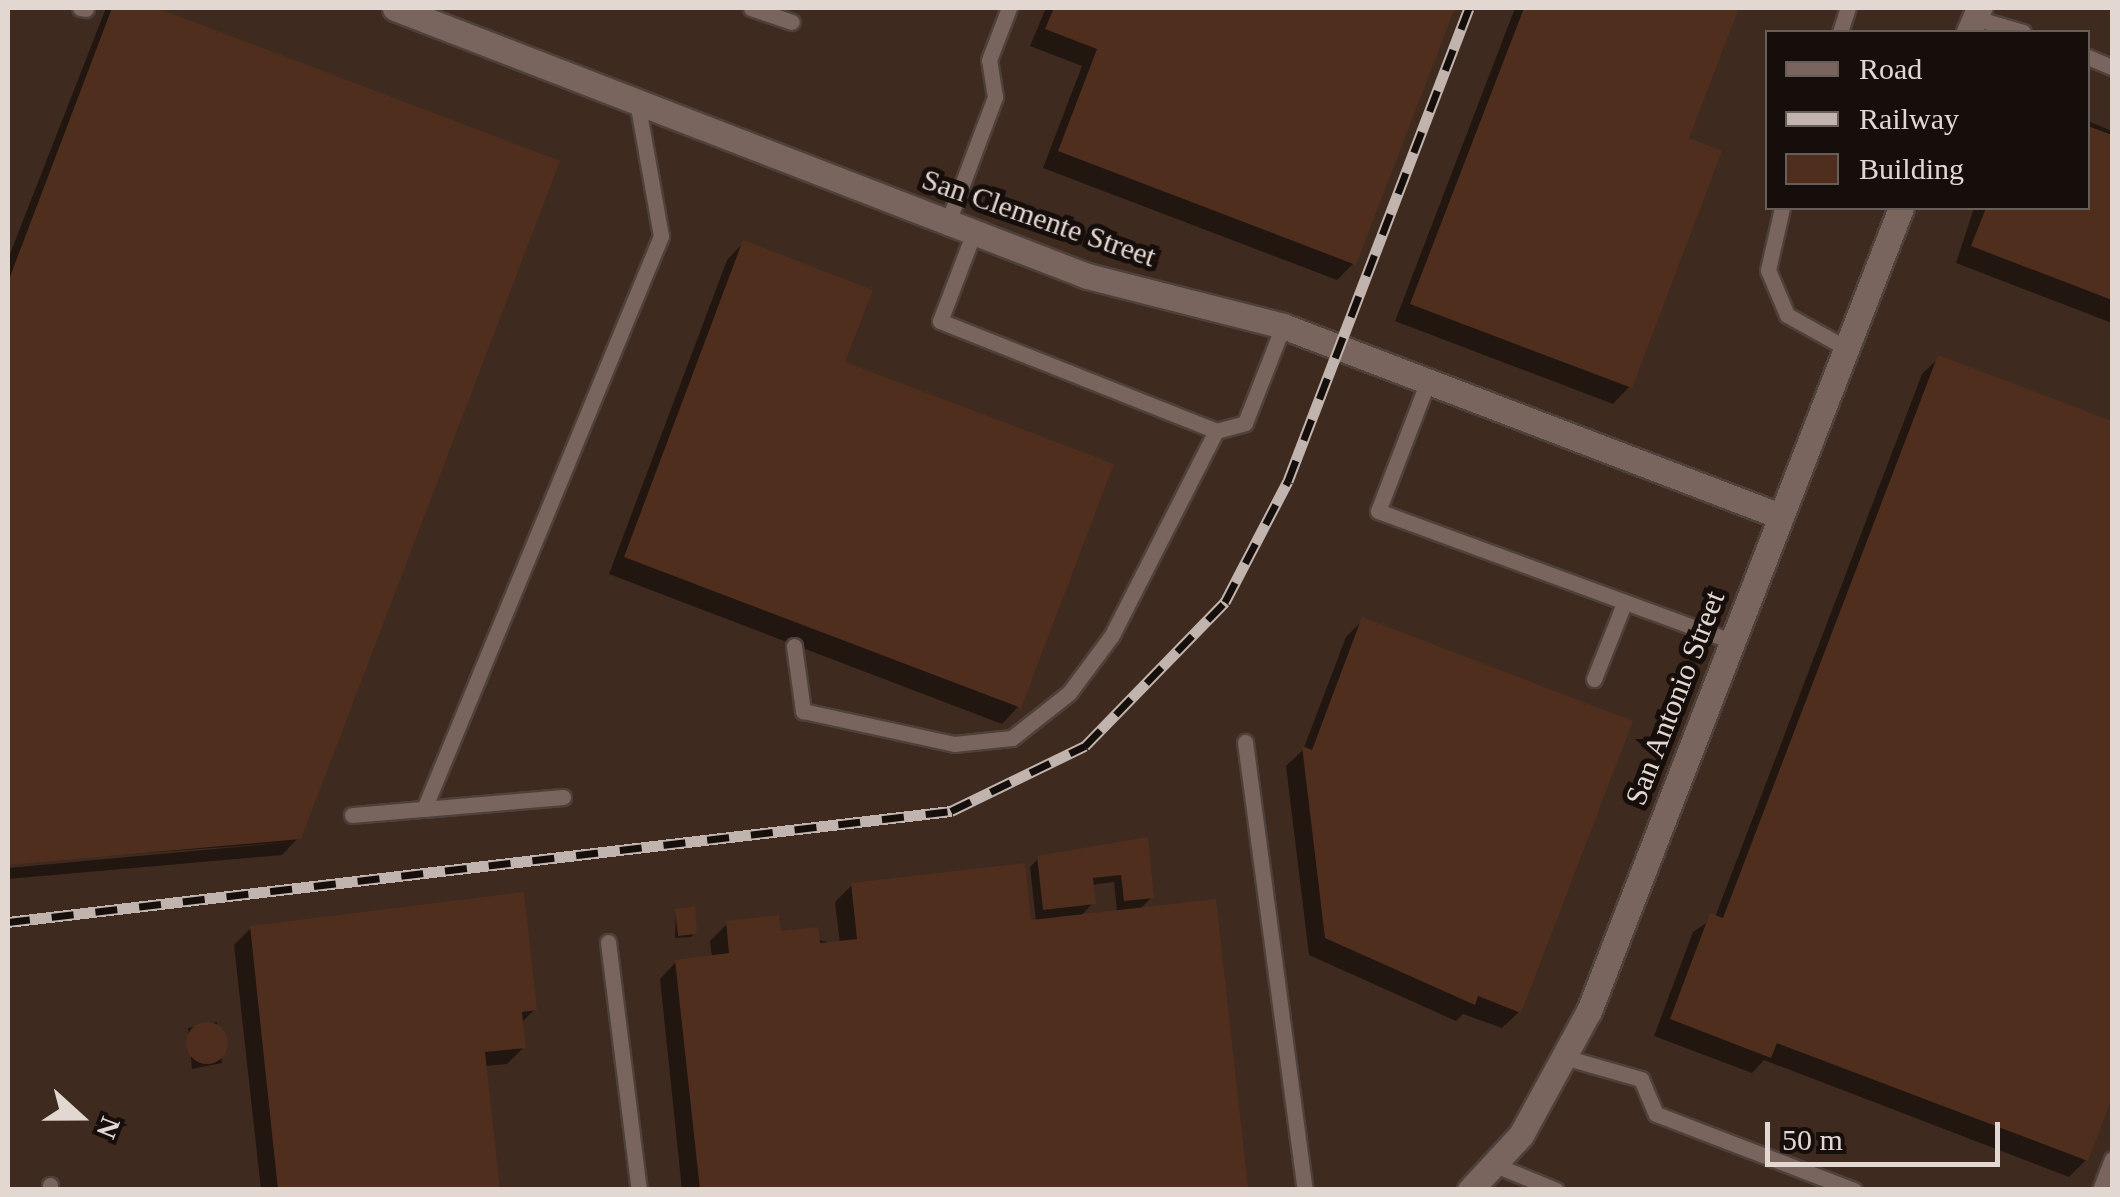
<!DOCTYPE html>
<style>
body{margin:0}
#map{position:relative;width:2120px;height:1197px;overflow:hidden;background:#33221b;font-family:"Times New Roman",serif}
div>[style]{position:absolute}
.built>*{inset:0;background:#3f2a1f}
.shadow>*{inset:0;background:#0007}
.building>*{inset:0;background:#4f2e1e}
.round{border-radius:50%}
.roads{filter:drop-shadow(2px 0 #4e403a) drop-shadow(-2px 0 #4e403a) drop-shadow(0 2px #4e403a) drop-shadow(0 -2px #4e403a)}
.lane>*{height:15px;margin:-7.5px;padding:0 7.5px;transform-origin:7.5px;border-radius:7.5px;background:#79655d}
.street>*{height:25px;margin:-12.5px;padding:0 12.5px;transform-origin:12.5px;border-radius:12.5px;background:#79655d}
.rail>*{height:11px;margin-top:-5.5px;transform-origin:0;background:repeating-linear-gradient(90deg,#150e0a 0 22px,#c1b4af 0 44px);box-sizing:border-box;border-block:2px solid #c1b4af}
span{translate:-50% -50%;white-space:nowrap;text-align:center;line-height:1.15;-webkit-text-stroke:10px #150e0a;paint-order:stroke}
.street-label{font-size:30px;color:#e3d7d2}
.frame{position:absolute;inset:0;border:10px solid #e3d7d2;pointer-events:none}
.legend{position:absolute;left:1765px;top:30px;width:325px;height:180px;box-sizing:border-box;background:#150e0a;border:2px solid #675e5a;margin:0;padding:12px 18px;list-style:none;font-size:30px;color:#e3d7d2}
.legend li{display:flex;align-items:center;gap:20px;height:50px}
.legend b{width:50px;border:2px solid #675e5a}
.north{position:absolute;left:30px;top:1067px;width:100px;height:100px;-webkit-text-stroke:8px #150e0a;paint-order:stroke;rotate:111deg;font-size:28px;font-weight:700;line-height:40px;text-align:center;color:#e3d7d2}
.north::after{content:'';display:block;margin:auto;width:35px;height:45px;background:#e3d7d2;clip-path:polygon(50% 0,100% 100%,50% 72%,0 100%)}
.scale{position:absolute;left:1765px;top:1122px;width:235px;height:45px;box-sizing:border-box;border:5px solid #e3d7d2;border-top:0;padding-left:12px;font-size:30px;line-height:35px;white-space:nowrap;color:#e3d7d2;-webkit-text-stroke:8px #150e0a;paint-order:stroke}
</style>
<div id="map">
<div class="built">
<i style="clip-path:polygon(evenodd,8px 8px,2112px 8px,2112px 1189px,8px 1189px,8px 8px,1768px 32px,2088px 32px,2088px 208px,1768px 208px,1768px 32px)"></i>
</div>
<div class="shadow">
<i style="clip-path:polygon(106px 8px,150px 8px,557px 163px,299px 837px,282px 855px,8px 879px,8px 868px,292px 842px,8px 863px,8px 259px)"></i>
<i style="clip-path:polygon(1046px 8px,1103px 9px,1453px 8px,1354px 263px,1337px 280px,1043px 168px,1082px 66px,1030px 46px)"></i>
<i style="clip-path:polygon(1515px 8px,1736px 8px,1686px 139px,1629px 387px,1613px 404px,1395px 321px)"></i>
<i style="clip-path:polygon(2088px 121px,2112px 131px,2112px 323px,1956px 263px,1974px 208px,2088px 208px)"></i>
<i style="clip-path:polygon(743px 243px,842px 363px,1110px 466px,1018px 707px,1002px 724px,609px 574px,727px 260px)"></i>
<i style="clip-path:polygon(1939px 358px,2112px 424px,2112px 1091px,2086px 1160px,2069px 1177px,1764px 1060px,1752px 1073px,1654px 1036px,1693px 932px,1715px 917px,1922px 374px)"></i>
<i style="clip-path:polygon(1363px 620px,1519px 1012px,1502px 1028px,1463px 1014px,1456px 1021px,1309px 955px,1286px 766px,1303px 750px,1346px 637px)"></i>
<i style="clip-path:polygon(evenodd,1146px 840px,1152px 897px,1139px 910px,1243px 1190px,682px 1190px,660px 979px,676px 962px,712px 958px,710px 941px,727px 924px,840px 944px,835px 902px,852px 885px,1036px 922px,1030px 867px,1038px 859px,1146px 840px,1114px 882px,1117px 912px,1080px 917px,1093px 903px,1091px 885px,1114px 882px)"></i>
<i style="clip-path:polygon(676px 911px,695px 933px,691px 937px,675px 938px)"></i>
<i style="clip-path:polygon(251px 928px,535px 1009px,521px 1023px,524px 1047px,507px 1064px,484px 1066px,498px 1190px,261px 1190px,234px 945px)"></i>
<i style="clip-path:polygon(217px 1022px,222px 1063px,192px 1069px,188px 1028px)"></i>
</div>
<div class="building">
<i style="clip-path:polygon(112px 8px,157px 8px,560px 161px,301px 839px,8px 865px,8px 282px)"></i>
<i style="clip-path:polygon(1054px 8px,1111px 9px,1455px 8px,1356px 265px,1058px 151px,1097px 49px,1045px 29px)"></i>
<i style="clip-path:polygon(1524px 8px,1739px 8px,1689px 138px,1722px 151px,1632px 388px,1410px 304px)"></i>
<i style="clip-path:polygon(2088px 126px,2112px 135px,2112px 300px,1971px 246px,1986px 208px,2088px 208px)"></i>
<i style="clip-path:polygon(743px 240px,873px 290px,845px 362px,1114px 464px,1021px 708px,624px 557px)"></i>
<i style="clip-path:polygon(1938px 355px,2112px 421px,2112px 1098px,2088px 1161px,1777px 1043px,1771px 1058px,1670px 1019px,1710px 913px,1723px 918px)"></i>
<i style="clip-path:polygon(1362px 617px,1633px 721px,1521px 1013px,1478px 996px,1475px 1005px,1325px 938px,1302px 746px,1312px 750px)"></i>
<i style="clip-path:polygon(1148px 837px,1154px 898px,1124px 901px,1121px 875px,1093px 878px,1096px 904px,1043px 910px,1037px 856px)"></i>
<i style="clip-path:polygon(1025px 863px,1031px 920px,1216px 899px,1248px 1188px,700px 1190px,675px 960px,729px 953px,726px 921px,779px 915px,781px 931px,818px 927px,820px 943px,857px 939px,851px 883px)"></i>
<i style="clip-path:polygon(524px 892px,537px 1010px,522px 1012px,526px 1048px,485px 1052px,500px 1190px,278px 1190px,250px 926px)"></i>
<i style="clip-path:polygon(695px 906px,697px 934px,678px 936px,675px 909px)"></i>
<i class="round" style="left:186px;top:1022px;width:42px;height:42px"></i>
</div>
<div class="roads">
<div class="lane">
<i style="left:80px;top:8px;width:6px;rotate:9deg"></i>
<i style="left:751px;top:8px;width:43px;rotate:18.9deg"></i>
<i style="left:1975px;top:18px;width:50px;rotate:16.3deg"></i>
<i style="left:1840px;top:32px;width:25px;rotate:-72deg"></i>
<i style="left:2088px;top:57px;width:26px;rotate:23deg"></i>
<i style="left:1782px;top:208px;width:64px;rotate:102.7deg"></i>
<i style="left:1768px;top:270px;width:49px;rotate:67.1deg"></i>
<i style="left:1787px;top:315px;width:68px;rotate:29.2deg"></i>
<i style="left:948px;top:222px;width:134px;rotate:-69.4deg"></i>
<i style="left:995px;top:97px;width:37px;rotate:-99deg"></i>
<i style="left:989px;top:60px;width:56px;rotate:-69deg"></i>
<i style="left:974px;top:232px;width:95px;rotate:110.9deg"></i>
<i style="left:940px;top:321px;width:297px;rotate:21.7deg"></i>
<i style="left:1216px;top:431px;width:30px;rotate:-15deg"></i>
<i style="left:1245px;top:423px;width:104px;rotate:-68.6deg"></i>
<i style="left:1428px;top:381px;width:139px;rotate:111deg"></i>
<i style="left:1378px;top:511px;width:377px;rotate:20.2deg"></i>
<i style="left:794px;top:646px;width:66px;rotate:82.1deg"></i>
<i style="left:803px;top:711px;width:155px;rotate:12.3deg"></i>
<i style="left:954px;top:744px;width:58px;rotate:-5.9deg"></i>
<i style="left:1012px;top:738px;width:73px;rotate:-38.3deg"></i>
<i style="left:1069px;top:693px;width:72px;rotate:-53.4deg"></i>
<i style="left:1112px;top:635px;width:229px;rotate:-63deg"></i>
<i style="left:1594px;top:679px;width:79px;rotate:-68.3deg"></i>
<i style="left:1245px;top:742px;width:452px;rotate:82.4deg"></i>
<i style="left:563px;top:797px;width:140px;rotate:175.1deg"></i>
<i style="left:424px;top:809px;width:620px;rotate:-67.53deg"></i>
<i style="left:661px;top:236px;width:137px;rotate:-100.1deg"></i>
<i style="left:352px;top:815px;width:72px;rotate:-4.8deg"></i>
<i style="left:608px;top:942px;width:250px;rotate:82.9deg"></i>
<i style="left:1564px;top:1057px;width:80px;rotate:15.9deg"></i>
<i style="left:1641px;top:1079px;width:38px;rotate:67deg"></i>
<i style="left:1656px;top:1114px;width:212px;rotate:21deg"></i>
<i style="left:1493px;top:1164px;width:68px;rotate:22.4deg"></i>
<i style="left:50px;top:1185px;width:5px;rotate:90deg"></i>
<i style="left:2100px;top:1190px;width:33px;rotate:-69deg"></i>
</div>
<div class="street">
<i style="left:395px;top:8px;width:742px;rotate:21.17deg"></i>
<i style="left:1087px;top:276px;width:202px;rotate:14.3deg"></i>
<i style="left:1283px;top:326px;width:532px;rotate:20.92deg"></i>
<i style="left:1969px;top:32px;width:26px;rotate:-67deg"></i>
<i style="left:1470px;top:1190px;width:75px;rotate:-47.2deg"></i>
<i style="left:1521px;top:1135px;width:141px;rotate:-61.3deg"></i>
<i style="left:1589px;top:1011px;width:861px;rotate:-68.77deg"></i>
</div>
</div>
<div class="rail">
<i style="left:8px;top:922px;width:950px;rotate:-6.71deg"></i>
<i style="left:951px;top:811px;width:149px;rotate:-25.9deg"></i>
<i style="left:1085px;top:746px;width:201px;rotate:-45.8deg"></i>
<i style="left:1225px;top:602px;width:136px;rotate:-62.5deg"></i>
<i style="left:1288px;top:481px;width:506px;rotate:-69.06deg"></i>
</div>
<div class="street-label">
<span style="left:1039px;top:218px;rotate:19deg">San Clemente Street</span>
<span style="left:1675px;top:698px;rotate:-69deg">San Antonio Street</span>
</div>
<div class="frame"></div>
<ul class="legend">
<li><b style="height:12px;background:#79655d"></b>Road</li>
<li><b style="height:12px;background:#c1b4af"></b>Railway</li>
<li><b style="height:28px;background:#4f2e1e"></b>Building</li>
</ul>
<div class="north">N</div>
<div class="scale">50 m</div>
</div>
